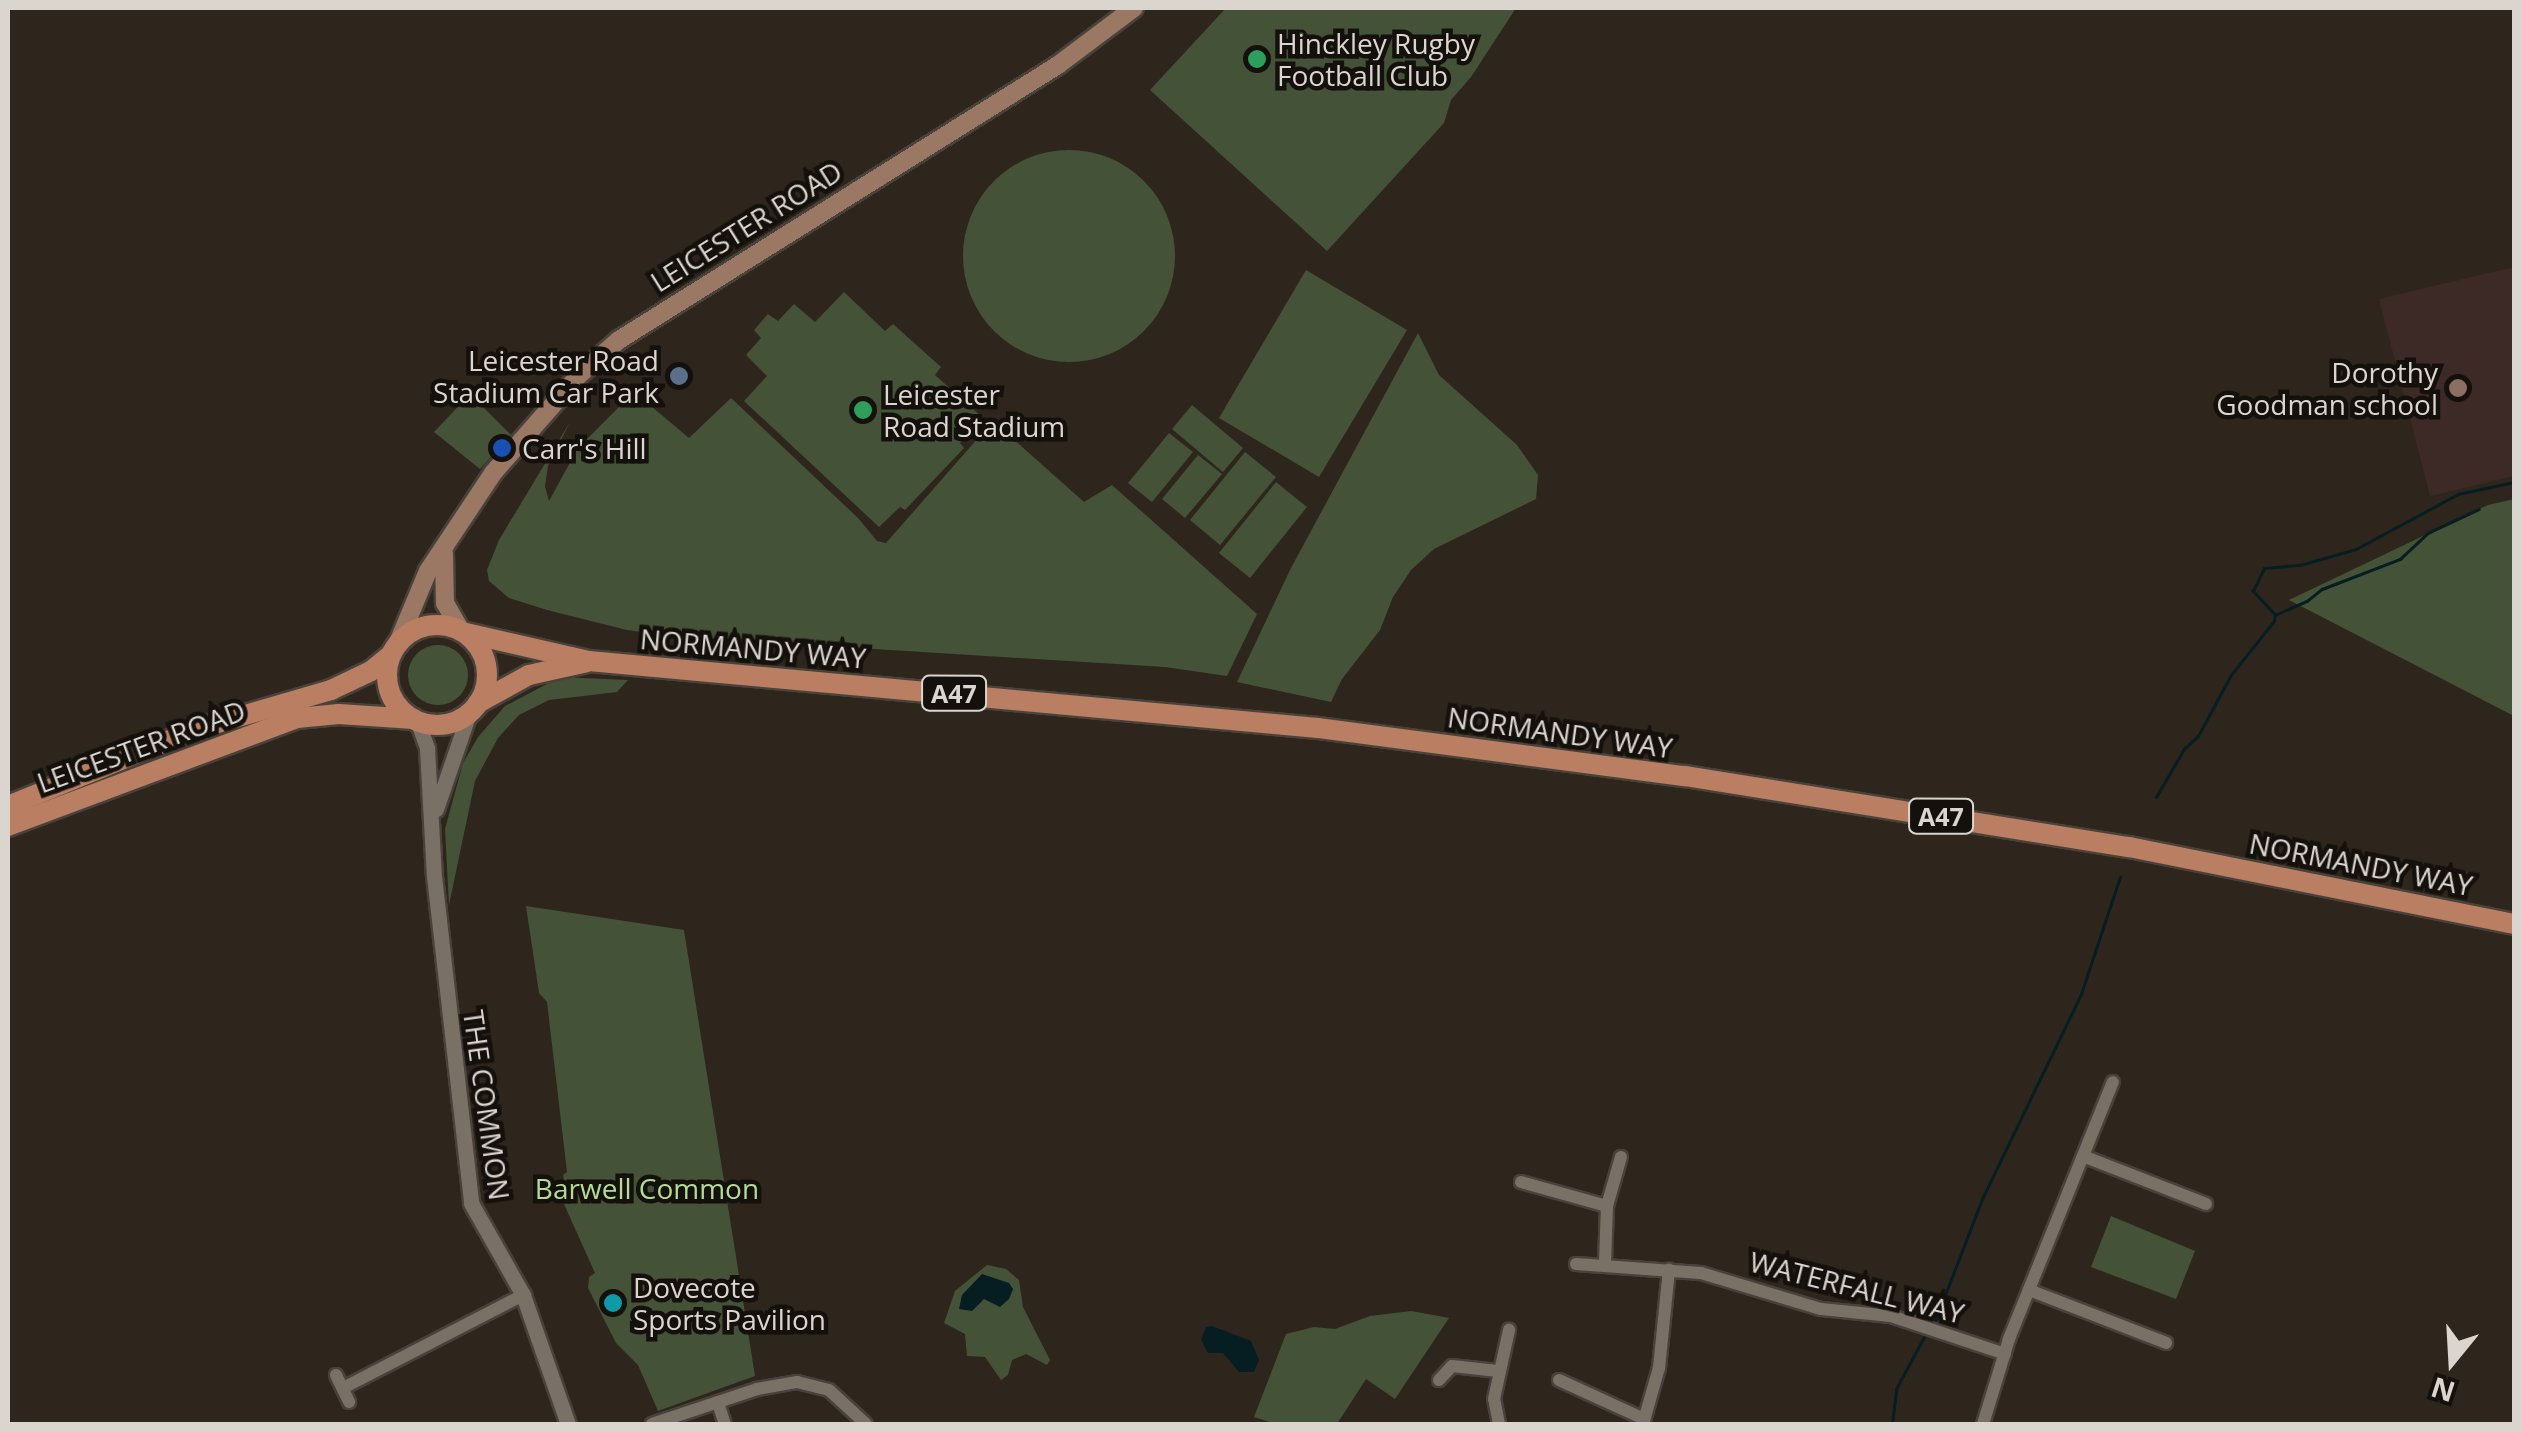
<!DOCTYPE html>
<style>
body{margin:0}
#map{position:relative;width:2522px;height:1432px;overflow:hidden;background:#2e261d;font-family:"Open Sans",sans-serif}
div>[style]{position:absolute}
.education>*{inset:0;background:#3d2a26}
.green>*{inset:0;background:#445237}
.round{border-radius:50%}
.water>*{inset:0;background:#061d22}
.stream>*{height:2.5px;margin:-1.25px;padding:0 1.25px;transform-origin:1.25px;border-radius:1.25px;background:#061d22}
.roads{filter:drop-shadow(2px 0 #49423b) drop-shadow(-2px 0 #49423b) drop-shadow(0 2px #49423b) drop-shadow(0 -2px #49423b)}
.minor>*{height:12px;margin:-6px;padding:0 6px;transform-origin:6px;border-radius:6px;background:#7a7166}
.tertiary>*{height:15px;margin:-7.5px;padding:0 7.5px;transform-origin:7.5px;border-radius:7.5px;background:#7a7166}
.secondary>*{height:18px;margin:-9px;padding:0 9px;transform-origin:9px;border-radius:9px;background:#9a7864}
.primary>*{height:20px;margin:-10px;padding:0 10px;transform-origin:10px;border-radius:10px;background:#ba7e63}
.primary>.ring{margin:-10px;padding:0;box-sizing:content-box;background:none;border:20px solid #ba7e63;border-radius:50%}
.dots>*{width:28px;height:28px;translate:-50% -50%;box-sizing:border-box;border:5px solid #14100c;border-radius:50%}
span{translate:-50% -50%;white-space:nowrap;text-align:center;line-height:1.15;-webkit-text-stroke:9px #14100c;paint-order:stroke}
.shield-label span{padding:2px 8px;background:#14100c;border:2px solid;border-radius:8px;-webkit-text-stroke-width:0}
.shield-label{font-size:25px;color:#dbd5cf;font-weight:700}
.poi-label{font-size:28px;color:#dbd5cf}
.left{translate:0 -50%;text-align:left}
.right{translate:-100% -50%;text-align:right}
.street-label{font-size:28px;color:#dbd5cf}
.park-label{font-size:28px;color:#b5db92}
.frame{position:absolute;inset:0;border:10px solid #dbd5cf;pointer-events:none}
.north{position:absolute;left:2402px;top:1312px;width:100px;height:100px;-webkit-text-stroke:8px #14100c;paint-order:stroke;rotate:198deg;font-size:28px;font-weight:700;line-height:40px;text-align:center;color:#dbd5cf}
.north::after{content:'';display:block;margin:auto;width:35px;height:45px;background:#dbd5cf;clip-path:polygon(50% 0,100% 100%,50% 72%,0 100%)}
</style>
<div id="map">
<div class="education">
<i style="clip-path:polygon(2514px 267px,2514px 476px,2430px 496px,2379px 299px)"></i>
</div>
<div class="green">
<i style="clip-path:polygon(1226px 8px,1516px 8px,1471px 77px,1451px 100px,1444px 123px,1327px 251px,1150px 90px)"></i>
<i class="round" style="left:963px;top:150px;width:212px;height:212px"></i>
<i style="clip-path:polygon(1306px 270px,1407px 330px,1319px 477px,1219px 418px)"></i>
<i style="clip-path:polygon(844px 292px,885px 331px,893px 324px,941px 367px,935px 375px,983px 418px,960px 443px,964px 448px,905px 510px,900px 507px,879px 527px,744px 401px,767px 376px,746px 355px,761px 338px,754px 330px,768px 314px,778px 321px,794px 304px,815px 322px)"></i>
<i style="clip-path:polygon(1418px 333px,1439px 375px,1517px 445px,1538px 475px,1536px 499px,1434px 549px,1411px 570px,1393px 597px,1380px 630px,1342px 679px,1331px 702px,1237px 682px,1291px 568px)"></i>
<i style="clip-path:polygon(470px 394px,511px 435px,480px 469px,434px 432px)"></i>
<i style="clip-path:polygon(731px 398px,858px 518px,877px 541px,886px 543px,993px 421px,1084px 502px,1112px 485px,1257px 614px,1227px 676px,1165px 667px,681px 637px,627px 630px,547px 610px,509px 598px,489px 581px,487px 570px,499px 540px,570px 422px,548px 466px,545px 486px,549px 501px,578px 448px,622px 404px,635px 401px,651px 406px,689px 438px)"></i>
<i style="clip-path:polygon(1192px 405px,1243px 448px,1223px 472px,1172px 429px)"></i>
<i style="clip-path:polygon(1169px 433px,1193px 452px,1152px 502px,1128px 483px)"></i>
<i style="clip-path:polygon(1245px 452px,1276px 477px,1220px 545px,1190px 520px)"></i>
<i style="clip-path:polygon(1198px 455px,1222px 474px,1185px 518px,1162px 499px)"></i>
<i style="clip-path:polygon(1276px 482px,1307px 507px,1250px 578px,1219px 553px)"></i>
<i style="clip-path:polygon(2514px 499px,2514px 716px,2289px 600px,2488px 505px)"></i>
<i class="round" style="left:408px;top:645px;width:60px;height:60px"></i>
<i style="clip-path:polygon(560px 677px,628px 680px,617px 692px,549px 700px,519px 715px,498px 738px,475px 781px,449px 905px,445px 829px,463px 763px,478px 737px,505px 706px)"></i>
<i style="clip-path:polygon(526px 906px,684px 930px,755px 1376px,658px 1411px,638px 1365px,616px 1343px,588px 1288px,589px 1277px,595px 1273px,564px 1204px,568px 1200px,563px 1175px,567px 1172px,547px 1002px,539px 993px)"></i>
<i style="clip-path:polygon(2111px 1216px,2195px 1251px,2176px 1299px,2091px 1267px)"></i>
<i style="clip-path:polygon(987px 1265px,1006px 1269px,1019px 1280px,1023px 1307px,1050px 1360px,1047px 1365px,1026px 1354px,1012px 1360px,1008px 1375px,1001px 1380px,985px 1357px,967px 1356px,965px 1334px,944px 1323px,955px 1291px)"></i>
<i style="clip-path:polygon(1411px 1311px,1449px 1318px,1395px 1399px,1366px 1379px,1337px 1424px,1276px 1424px,1254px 1417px,1286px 1334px,1314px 1327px,1335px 1329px,1370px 1316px)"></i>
</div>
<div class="water">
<i style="clip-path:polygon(982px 1274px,1009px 1283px,1013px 1289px,1009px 1299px,1000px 1307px,984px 1299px,972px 1311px,959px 1309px,962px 1295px)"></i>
<i style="clip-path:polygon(1212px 1326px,1251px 1341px,1259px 1360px,1254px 1372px,1239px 1372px,1223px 1353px,1208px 1353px,1201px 1340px,1206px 1327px)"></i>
</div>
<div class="stream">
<i style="left:2275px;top:615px;width:35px;rotate:-24deg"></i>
<i style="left:2307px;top:601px;width:19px;rotate:-39deg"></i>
<i style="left:2322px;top:589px;width:84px;rotate:-21deg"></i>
<i style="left:2400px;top:559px;width:38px;rotate:-43deg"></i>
<i style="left:2428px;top:533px;width:56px;rotate:-25.2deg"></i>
<i style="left:2156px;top:797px;width:56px;rotate:-59.7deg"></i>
<i style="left:2184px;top:749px;width:19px;rotate:-43deg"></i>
<i style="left:2198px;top:736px;width:69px;rotate:-61.6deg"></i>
<i style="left:2231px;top:675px;width:69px;rotate:-51.5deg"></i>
<i style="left:2274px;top:621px;width:6px;rotate:-81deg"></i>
<i style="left:2275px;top:615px;width:33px;rotate:-133deg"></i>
<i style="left:2253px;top:591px;width:25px;rotate:-64deg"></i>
<i style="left:2264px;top:568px;width:36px;rotate:-5deg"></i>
<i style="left:2300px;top:565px;width:58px;rotate:-15.9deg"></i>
<i style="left:2356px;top:549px;width:116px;rotate:-28.3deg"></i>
<i style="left:2458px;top:494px;width:57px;rotate:-12.1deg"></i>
<i style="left:1935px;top:1321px;width:131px;rotate:-68.9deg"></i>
<i style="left:1982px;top:1199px;width:228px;rotate:-64.2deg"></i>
<i style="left:2081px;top:994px;width:123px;rotate:-71.6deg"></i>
<i style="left:1892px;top:1424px;width:35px;rotate:-83deg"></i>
<i style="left:1896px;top:1389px;width:61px;rotate:-61.8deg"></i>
</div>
<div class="roads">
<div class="minor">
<i style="left:2083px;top:1156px;width:132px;rotate:21.3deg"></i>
<i style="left:1521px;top:1182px;width:89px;rotate:15.6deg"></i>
<i style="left:1605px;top:1263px;width:57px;rotate:-88deg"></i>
<i style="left:1607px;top:1206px;width:51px;rotate:-74.1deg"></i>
<i style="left:1576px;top:1264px;width:125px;rotate:4.1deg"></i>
<i style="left:1701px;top:1273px;width:125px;rotate:16.7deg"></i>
<i style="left:1821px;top:1309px;width:70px;rotate:5.7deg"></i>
<i style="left:1891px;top:1316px;width:120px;rotate:18.4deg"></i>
<i style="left:2029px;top:1290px;width:147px;rotate:21.1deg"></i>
<i style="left:336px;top:1375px;width:30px;rotate:64deg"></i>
<i style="left:1439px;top:1380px;width:19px;rotate:-47deg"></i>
<i style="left:1452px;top:1366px;width:46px;rotate:6.2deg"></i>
<i style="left:1559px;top:1380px;width:94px;rotate:24.6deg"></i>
<i style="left:343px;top:1388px;width:203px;rotate:-27.3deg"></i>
<i style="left:718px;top:1403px;width:22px;rotate:72deg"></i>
<i style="left:652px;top:1424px;width:111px;rotate:-18.4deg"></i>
<i style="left:757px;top:1389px;width:41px;rotate:-9.9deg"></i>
<i style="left:797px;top:1382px;width:33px;rotate:14deg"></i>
<i style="left:829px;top:1390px;width:50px;rotate:42.6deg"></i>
<i style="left:1499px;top:1424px;width:25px;rotate:-101deg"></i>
<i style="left:1494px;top:1399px;width:71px;rotate:-77.7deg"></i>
<i style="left:1643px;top:1424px;width:58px;rotate:-74.1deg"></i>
<i style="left:1659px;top:1368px;width:99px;rotate:-84.2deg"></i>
<i style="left:1983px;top:1424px;width:89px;rotate:-73deg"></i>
<i style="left:2009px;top:1339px;width:277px;rotate:-68deg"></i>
</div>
<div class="tertiary">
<i style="left:417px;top:720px;width:30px;rotate:70deg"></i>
<i style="left:427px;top:748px;width:128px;rotate:86.9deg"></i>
<i style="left:434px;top:876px;width:329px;rotate:83.5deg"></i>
<i style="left:471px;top:1203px;width:106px;rotate:60.5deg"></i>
<i style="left:523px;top:1295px;width:137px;rotate:70.8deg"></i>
<i style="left:436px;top:809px;width:102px;rotate:-71deg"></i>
</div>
<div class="secondary">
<i style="left:444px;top:553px;width:50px;rotate:88.9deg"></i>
<i style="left:445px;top:603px;width:32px;rotate:60deg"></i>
<i style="left:397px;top:645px;width:80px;rotate:-67.3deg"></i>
<i style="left:428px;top:571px;width:118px;rotate:-56.4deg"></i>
<i style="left:493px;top:473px;width:130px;rotate:-48.7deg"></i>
<i style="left:579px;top:375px;width:53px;rotate:-41.2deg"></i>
<i style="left:619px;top:340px;width:518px;rotate:-32.06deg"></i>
<i style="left:1058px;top:65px;width:95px;rotate:-36.9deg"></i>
</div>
<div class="primary">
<i class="ring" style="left:387px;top:625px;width:80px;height:80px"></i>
<i style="left:466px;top:633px;width:126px;rotate:12.8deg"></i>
<i style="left:589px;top:661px;width:732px;rotate:5.25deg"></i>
<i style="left:1318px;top:728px;width:370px;rotate:7.5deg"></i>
<i style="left:1685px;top:776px;width:450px;rotate:9.1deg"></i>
<i style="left:2129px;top:847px;width:393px;rotate:11.3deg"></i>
<i style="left:478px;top:703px;width:58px;rotate:-28.8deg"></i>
<i style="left:529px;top:675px;width:59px;rotate:-12.6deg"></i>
<i style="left:8px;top:806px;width:204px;rotate:-22.2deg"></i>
<i style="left:197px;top:729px;width:140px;rotate:-16.2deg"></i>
<i style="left:331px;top:690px;width:44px;rotate:-25.4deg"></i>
<i style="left:371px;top:671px;width:26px;rotate:-39deg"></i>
<i style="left:8px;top:826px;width:309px;rotate:-20.5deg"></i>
<i style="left:297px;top:718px;width:42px;rotate:-5.4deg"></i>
<i style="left:339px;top:714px;width:75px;rotate:3.8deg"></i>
</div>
</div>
<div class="dots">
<i style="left:1257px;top:59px;background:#2e9e5b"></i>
<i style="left:679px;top:376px;background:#5c6f8a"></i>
<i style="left:2458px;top:388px;background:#8d6e63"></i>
<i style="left:863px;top:410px;background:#2e9e5b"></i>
<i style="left:502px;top:448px;background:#1a4fb4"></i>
<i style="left:613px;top:1303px;background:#0f9aa8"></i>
</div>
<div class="shield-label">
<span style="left:954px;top:693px">A47</span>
<span style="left:1941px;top:816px">A47</span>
</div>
<div class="poi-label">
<span class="left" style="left:1277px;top:59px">Hinckley Rugby<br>Football Club</span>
<span class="right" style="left:659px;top:376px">Leicester Road<br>Stadium Car Park</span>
<span class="right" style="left:2438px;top:388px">Dorothy<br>Goodman school</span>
<span class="left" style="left:883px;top:410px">Leicester<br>Road Stadium</span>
<span class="left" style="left:522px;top:448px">Carr's Hill</span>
<span class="left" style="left:633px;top:1303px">Dovecote<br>Sports Pavilion</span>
</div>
<div class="street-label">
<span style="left:746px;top:226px;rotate:-32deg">LEICESTER ROAD</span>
<span style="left:753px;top:648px;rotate:5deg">NORMANDY WAY</span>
<span style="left:1560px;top:732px;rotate:8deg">NORMANDY WAY</span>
<span style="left:141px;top:746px;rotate:-20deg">LEICESTER ROAD</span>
<span style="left:2361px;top:864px;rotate:11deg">NORMANDY WAY</span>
<span style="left:487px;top:1105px;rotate:82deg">THE COMMON</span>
<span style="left:1857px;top:1287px;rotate:14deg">WATERFALL WAY</span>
</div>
<div class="park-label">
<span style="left:647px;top:1188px">Barwell Common</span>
</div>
<div class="frame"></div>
<div class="north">N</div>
</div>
